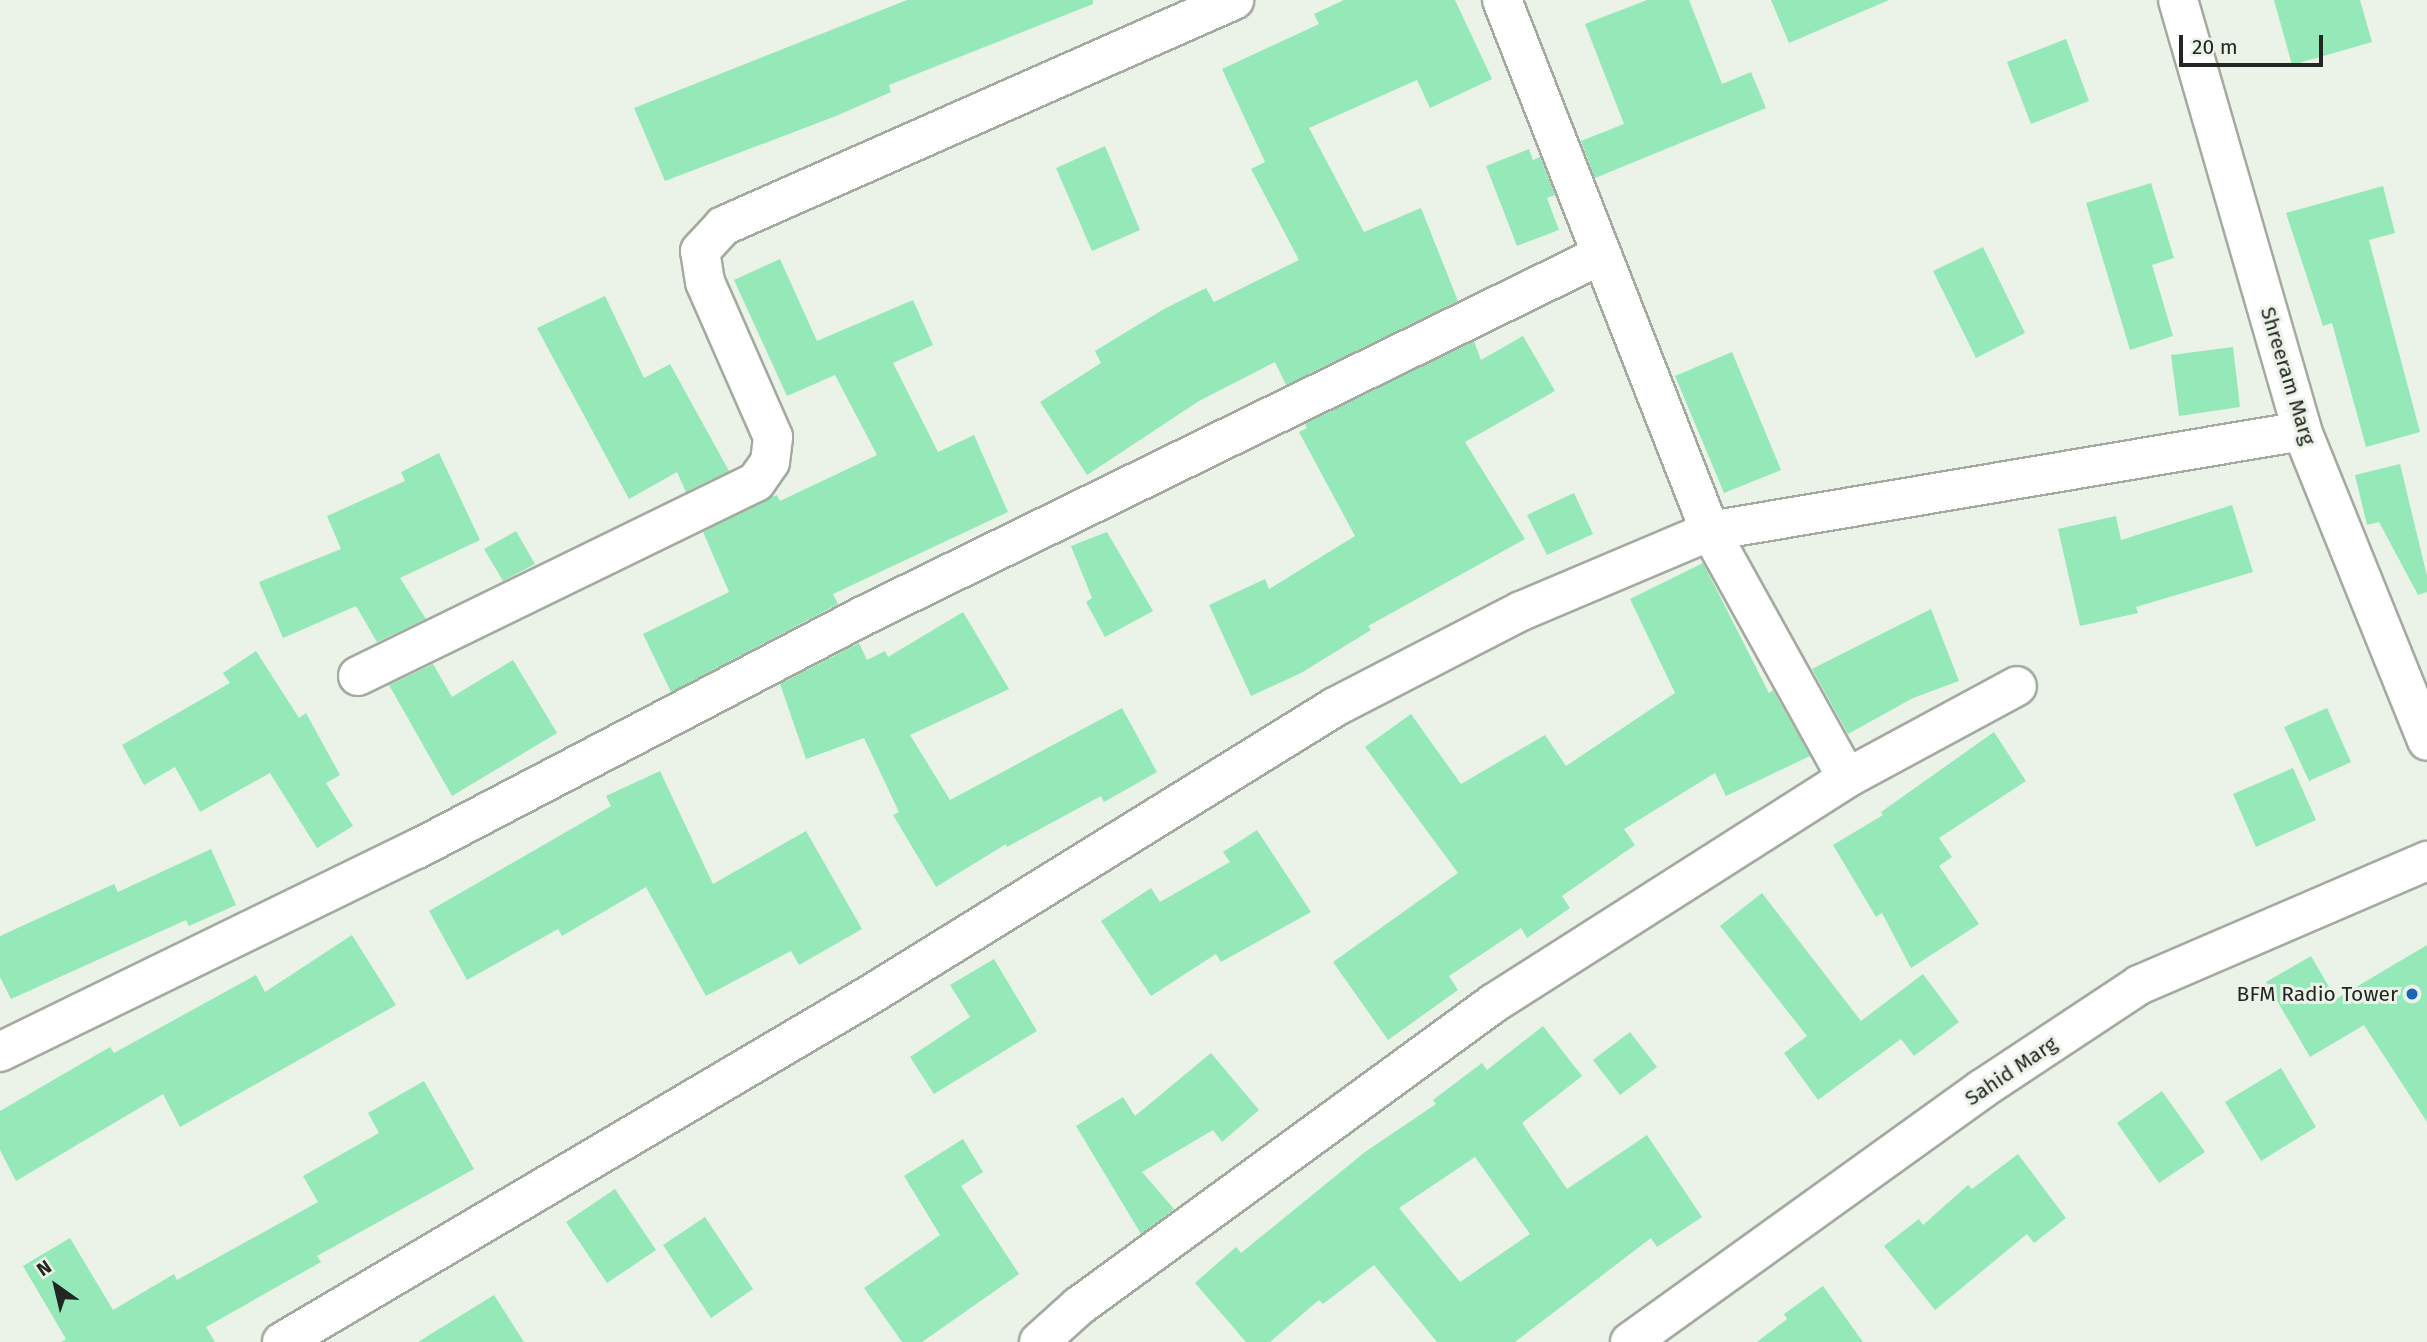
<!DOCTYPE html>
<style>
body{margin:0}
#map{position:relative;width:2427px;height:1342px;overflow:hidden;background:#ebf2e7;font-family:"Fira Sans",sans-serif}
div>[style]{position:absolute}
.building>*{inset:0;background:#95e9b8}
.roads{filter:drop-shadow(2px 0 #a3aa9f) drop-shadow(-2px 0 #a3aa9f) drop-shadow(0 2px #a3aa9f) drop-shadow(0 -2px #a3aa9f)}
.street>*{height:38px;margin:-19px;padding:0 19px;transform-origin:19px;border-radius:19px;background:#fff}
.dots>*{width:19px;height:19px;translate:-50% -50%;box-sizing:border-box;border:4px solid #ebf2e7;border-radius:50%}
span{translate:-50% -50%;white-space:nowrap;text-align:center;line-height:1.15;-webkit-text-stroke:6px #ebf2e7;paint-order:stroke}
.street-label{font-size:21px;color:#232622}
.poi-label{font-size:21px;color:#232622}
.right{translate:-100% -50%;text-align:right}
.north{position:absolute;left:21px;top:1251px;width:70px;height:70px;-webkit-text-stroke:5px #ebf2e7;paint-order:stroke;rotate:326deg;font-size:19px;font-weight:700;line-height:28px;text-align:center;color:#232622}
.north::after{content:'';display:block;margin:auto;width:24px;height:32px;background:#232622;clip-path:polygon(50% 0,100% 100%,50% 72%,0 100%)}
.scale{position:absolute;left:2179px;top:35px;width:144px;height:32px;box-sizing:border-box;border:4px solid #232622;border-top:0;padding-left:9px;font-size:21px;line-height:24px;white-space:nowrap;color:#232622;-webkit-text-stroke:5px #ebf2e7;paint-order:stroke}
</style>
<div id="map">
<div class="building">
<i style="clip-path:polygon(907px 0,1093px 0,1093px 4px,889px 85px,891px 92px,836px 116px,665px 181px,634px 108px)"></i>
<i style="clip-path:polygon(1344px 0,1455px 0,1492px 79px,1430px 108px,1417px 80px,1309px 128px,1364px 232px,1421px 208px,1458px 301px,1286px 385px,1275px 362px,1199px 401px,1087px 475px,1040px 402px,1101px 363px,1095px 351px,1164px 309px,1206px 288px,1214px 302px,1299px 260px,1251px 169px,1265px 162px,1222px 69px,1319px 24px,1314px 14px)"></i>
<i style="clip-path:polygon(1647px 0,1689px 0,1722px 84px,1751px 72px,1766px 108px,1595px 178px,1581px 141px,1624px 124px,1585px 24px)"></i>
<i style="clip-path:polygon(1771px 0,1889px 0,1789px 43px)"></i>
<i style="clip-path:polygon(2274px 0,2360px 0,2372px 42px,2292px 65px)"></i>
<i style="clip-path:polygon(2066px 39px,2089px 101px,2031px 124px,2007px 62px)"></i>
<i style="clip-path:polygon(1105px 146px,1140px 230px,1092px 251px,1056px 168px)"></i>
<i style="clip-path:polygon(1529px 149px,1533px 160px,1540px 157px,1555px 195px,1547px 198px,1559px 230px,1517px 246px,1486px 166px)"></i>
<i style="clip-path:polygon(2151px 183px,2174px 258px,2152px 265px,2173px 336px,2130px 350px,2086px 203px)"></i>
<i style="clip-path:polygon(2383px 186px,2395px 233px,2369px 240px,2420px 432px,2366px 447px,2332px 323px,2323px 326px,2286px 213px)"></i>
<i style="clip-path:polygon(1983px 247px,2025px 333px,1976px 358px,1933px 271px)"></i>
<i style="clip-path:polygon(780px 259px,817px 341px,913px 300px,933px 345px,893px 363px,938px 452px,974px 435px,1008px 512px,833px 594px,838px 604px,671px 692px,643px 634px,729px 592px,703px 532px,771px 497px,777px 495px,780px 501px,877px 455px,835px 375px,787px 396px,734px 280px)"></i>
<i style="clip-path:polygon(605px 296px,644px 378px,670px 364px,729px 471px,686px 492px,677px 472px,629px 499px,537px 328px)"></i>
<i style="clip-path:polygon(1523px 336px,1555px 391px,1465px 442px,1525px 539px,1368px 626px,1371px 630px,1301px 673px,1251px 696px,1209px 605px,1265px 579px,1269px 589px,1355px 536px,1299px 432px,1307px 428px,1305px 424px,1474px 341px,1481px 360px)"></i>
<i style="clip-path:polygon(2233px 347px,2240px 407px,2179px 416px,2171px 355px)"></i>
<i style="clip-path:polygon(1732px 352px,1781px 470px,1724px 493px,1675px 376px)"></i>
<i style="clip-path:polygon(439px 453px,480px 540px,400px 578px,426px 619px,377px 642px,356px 606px,283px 638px,259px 582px,341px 549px,327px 516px,405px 481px,401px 472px)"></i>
<i style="clip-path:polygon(2400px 464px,2427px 576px,2427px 592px,2418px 595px,2379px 522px,2367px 525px,2355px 475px)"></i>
<i style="clip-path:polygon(1574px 493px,1593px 534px,1547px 555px,1527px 515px)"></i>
<i style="clip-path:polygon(2232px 505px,2253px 572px,2136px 607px,2138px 613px,2080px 626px,2058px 529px,2116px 516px,2121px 540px)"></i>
<i style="clip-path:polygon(516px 531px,535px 564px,503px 581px,484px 549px)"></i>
<i style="clip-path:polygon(1107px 532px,1153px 611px,1105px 637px,1086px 602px,1092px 598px,1071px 546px)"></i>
<i style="clip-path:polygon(1703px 563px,1769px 693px,1773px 690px,1810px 756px,1726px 796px,1715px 773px,1624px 829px,1635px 845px,1562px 896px,1570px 908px,1527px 938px,1521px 928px,1449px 976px,1458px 990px,1388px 1040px,1333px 962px,1458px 873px,1365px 747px,1411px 714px,1461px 784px,1545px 735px,1566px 766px,1675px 693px,1630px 599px)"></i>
<i style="clip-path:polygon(1931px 609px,1959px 681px,1913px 698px,1848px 734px,1812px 669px)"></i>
<i style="clip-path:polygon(963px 612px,1009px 689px,910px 735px,950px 800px,1122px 708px,1157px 772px,1104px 802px,1101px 796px,1007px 847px,1006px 844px,936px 887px,893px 815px,899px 812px,864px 738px,806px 759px,780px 684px,859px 643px,867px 660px,885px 651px,888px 657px)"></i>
<i style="clip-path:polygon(256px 651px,299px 718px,306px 713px,340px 775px,326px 783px,353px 826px,317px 848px,270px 773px,200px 812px,175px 767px,144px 785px,122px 745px,230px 683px,223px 673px)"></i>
<i style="clip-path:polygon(513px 660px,557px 733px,452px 796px,389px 685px,433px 664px,452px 697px)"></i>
<i style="clip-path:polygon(2327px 708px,2351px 762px,2309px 781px,2284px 727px)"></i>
<i style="clip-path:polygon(1994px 732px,2026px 781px,1939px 838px,1952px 857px,1939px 866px,1979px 924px,1911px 968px,1882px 913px,1876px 917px,1833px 845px,1883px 815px,1881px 812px)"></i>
<i style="clip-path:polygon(2293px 768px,2316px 820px,2256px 847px,2233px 794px)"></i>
<i style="clip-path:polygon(660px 771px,713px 884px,806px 831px,862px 929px,799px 965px,791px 951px,706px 996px,646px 887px,562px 936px,558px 929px,467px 980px,429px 911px,611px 806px,606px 796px)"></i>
<i style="clip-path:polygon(1257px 830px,1311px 912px,1221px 962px,1216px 954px,1151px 996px,1101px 921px,1151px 888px,1160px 902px,1230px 862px,1223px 852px)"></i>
<i style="clip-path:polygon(211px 849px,236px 905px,189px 926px,186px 920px,11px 999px,0 977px,0 936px,114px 884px,118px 892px)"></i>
<i style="clip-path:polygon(1762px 893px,1861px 1021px,1923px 974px,1959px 1022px,1914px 1056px,1901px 1039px,1818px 1100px,1784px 1053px,1807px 1036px,1720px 926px)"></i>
<i style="clip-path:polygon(352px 935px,396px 1005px,180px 1127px,163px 1094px,16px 1181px,0 1150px,0 1111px,110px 1047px,114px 1053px,256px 975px,265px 992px)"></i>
<i style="clip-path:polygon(2427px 945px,2427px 1122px,2364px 1025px,2310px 1057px,2266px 982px,2311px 956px,2336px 999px)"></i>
<i style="clip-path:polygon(994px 959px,1037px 1031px,934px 1094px,910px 1057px,970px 1017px,950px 985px)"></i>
<i style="clip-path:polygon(evenodd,1543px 1026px,1582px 1076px,1522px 1123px,1567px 1189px,1647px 1135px,1702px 1217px,1657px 1247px,1651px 1238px,1515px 1342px,1437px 1342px,1374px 1265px,1323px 1304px,1319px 1300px,1270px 1342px,1246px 1342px,1195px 1283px,1236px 1247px,1241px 1253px,1365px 1152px,1436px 1104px,1433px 1100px,1482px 1063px,1487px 1070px,1543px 1026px,1475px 1157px,1530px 1234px,1460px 1282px,1399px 1208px,1475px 1157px)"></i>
<i style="clip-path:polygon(1630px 1032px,1657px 1067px,1620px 1095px,1593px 1060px)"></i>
<i style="clip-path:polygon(1211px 1053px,1259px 1110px,1222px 1142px,1213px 1130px,1142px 1172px,1174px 1209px,1141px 1234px,1076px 1126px,1123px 1097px,1135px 1116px)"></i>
<i style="clip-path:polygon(2281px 1068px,2316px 1127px,2261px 1161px,2225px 1102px)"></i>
<i style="clip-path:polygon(424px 1081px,474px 1169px,317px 1256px,321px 1262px,206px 1327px,215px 1342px,61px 1342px,66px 1339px,23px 1266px,70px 1238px,113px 1310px,174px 1274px,177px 1280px,318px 1202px,303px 1176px,379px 1133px,368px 1113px)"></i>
<i style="clip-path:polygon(2162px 1091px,2205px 1152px,2159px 1183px,2117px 1123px)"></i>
<i style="clip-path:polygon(963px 1139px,983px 1172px,961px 1186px,1019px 1274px,922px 1342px,902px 1342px,864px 1288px,940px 1235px,904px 1176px)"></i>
<i style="clip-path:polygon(2018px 1154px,2066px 1218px,2034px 1243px,2027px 1234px,1935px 1310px,1884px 1246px,1919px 1219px,1923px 1225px,1968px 1185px,1972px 1189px)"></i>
<i style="clip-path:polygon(615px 1189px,656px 1250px,607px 1283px,566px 1222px)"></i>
<i style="clip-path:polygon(705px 1217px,753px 1289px,711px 1318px,663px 1245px)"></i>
<i style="clip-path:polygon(1823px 1286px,1863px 1342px,1757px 1342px,1787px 1319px,1784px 1314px)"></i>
<i style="clip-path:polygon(494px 1295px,524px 1342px,418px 1342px)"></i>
</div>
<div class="roads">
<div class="street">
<i style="left:1502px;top:0;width:570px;rotate:68.61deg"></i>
<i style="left:1710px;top:531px;width:282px;rotate:61deg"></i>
<i style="left:2178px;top:0;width:448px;rotate:73.9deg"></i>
<i style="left:2302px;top:431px;width:334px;rotate:68deg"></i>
<i style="left:358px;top:676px;width:443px;rotate:-26deg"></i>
<i style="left:756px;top:482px;width:24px;rotate:-55deg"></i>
<i style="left:770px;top:462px;width:25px;rotate:-83deg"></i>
<i style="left:773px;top:437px;width:169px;rotate:-113.7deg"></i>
<i style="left:705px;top:282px;width:31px;rotate:-99deg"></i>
<i style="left:700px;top:251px;width:34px;rotate:-47deg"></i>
<i style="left:723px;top:226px;width:559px;rotate:-23.86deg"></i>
<i style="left:0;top:1052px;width:464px;rotate:-26deg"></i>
<i style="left:417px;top:849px;width:503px;rotate:-27.58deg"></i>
<i style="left:863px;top:616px;width:819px;rotate:-26.06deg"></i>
<i style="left:282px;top:1342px;width:686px;rotate:-30.56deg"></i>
<i style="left:873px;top:993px;width:543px;rotate:-31.76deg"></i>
<i style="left:1335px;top:707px;width:209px;rotate:-27.3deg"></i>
<i style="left:1521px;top:611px;width:205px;rotate:-22.9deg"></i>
<i style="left:1710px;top:531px;width:600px;rotate:-9.59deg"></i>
<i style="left:1039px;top:1342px;width:54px;rotate:-42deg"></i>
<i style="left:1079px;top:1306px;width:514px;rotate:-36.13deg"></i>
<i style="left:1494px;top:1003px;width:419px;rotate:-32.5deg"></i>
<i style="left:1847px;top:778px;width:193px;rotate:-28.4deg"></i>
<i style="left:1630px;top:1342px;width:433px;rotate:-35.7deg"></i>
<i style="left:1982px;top:1089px;width:188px;rotate:-33.5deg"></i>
<i style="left:2139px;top:985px;width:314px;rotate:-23.3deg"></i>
</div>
</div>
<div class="dots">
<i style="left:2412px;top:994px;background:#1b67b6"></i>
</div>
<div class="street-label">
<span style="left:2288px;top:376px;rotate:73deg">Shreeram Marg</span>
<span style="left:2011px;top:1071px;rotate:-34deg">Sahid Marg</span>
</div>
<div class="poi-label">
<span class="right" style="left:2398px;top:994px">BFM Radio Tower</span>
</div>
<div class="north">N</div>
<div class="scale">20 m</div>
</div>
